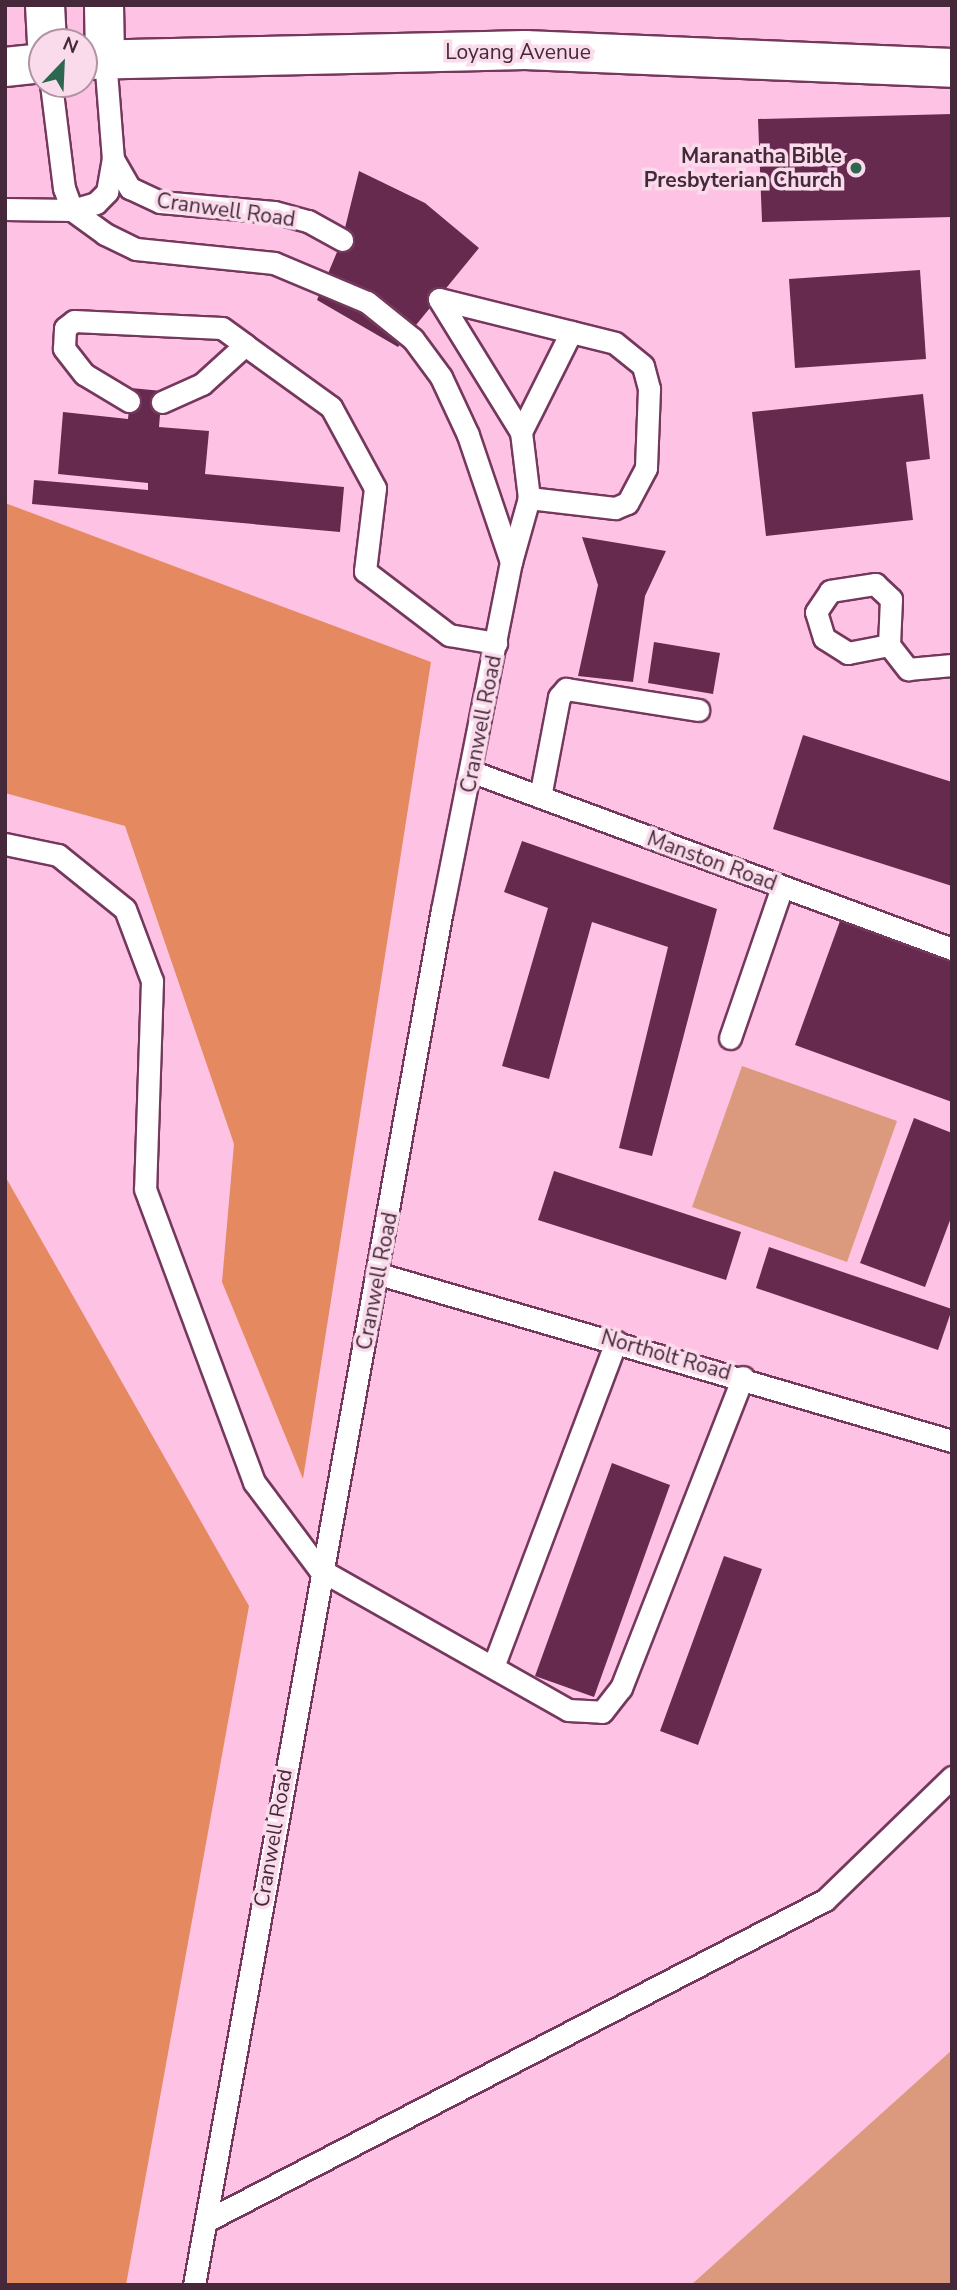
<!DOCTYPE html>
<style>
body{margin:0}
#map{position:relative;width:957px;height:2290px;overflow:hidden;background:#fec3e4;font-family:"Nunito Sans",sans-serif}
div>[style]{position:absolute}
.green>*{inset:0;background:#db9a7e}
.forest>*{inset:0;background:#e58961}
.building>*{inset:0;background:#662a4f}
.roads{filter:drop-shadow(2px 0 #75385d) drop-shadow(-2px 0 #75385d) drop-shadow(0 2px #75385d) drop-shadow(0 -2px #75385d)}
.service>*{height:21px;margin:-10.5px;padding:0 10.5px;transform-origin:10.5px;border-radius:10.5px;background:#fff}
.minor>*{height:38px;margin:-19px;padding:0 19px;transform-origin:19px;border-radius:19px;background:#fff}
.primary>*{height:38px;margin:-19px;padding:0 19px;transform-origin:19px;border-radius:19px;background:#fff}
.dots>*{width:19px;height:19px;translate:-50% -50%;box-sizing:border-box;border:4px solid #f9dbeb;border-radius:50%}
span{translate:-50% -50%;white-space:nowrap;text-align:center;line-height:1.15;-webkit-text-stroke:7px #f9dbeb;paint-order:stroke}
.street-label{font-size:21px;color:#452839}
.poi-label{font-size:21px;color:#452839;font-weight:700}
.right{translate:-100% -50%;text-align:right}
.frame{position:absolute;inset:0;border:7px solid #452839;pointer-events:none}
.north{position:absolute;left:28px;top:28px;width:70px;height:70px;box-sizing:border-box;background:#f9dbeb;border:2px solid #b193a4;border-radius:50%;rotate:23deg;font-size:19px;font-weight:700;line-height:28px;text-align:center;color:#452839}
.north::after{content:'';display:block;margin:auto;width:24px;height:32px;background:#2e674f;clip-path:polygon(50% 0,100% 100%,50% 72%,0 100%)}
</style>
<div id="map">
<div class="green">
<i style="clip-path:polygon(742px 1066px,897px 1121px,847px 1262px,692px 1207px)"></i>
<i style="clip-path:polygon(952px 2050px,952px 2285px,691px 2285px)"></i>
</div>
<div class="forest">
<i style="clip-path:polygon(5px 503px,431px 662px,303px 1479px,222px 1282px,234px 1144px,125px 826px,5px 793px)"></i>
<i style="clip-path:polygon(5px 1176px,249px 1606px,126px 2285px,5px 2285px)"></i>
</div>
<div class="building">
<i style="clip-path:polygon(952px 114px,952px 217px,762px 222px,758px 119px)"></i>
<i style="clip-path:polygon(359px 171px,425px 203px,479px 248px,398px 347px,317px 300px,342px 240px)"></i>
<i style="clip-path:polygon(920px 270px,926px 359px,795px 368px,789px 279px)"></i>
<i style="clip-path:polygon(131px 388px,162px 391px,159px 427px,209px 431px,205px 474px,344px 487px,340px 532px,32px 504px,34px 480px,148px 490px,148px 483px,58px 474px,63px 412px,128px 419px)"></i>
<i style="clip-path:polygon(923px 394px,930px 459px,906px 462px,913px 520px,766px 536px,752px 412px)"></i>
<i style="clip-path:polygon(582px 537px,666px 551px,645px 596px,633px 682px,578px 676px,598px 585px)"></i>
<i style="clip-path:polygon(654px 642px,720px 653px,713px 694px,648px 683px)"></i>
<i style="clip-path:polygon(803px 735px,952px 782px,952px 886px,773px 829px)"></i>
<i style="clip-path:polygon(522px 841px,717px 909px,652px 1156px,619px 1148px,668px 947px,592px 922px,549px 1079px,502px 1066px,548px 908px,504px 892px)"></i>
<i style="clip-path:polygon(840px 921px,952px 961px,952px 1102px,795px 1045px)"></i>
<i style="clip-path:polygon(914px 1118px,952px 1133px,952px 1215px,925px 1287px,860px 1263px)"></i>
<i style="clip-path:polygon(554px 1171px,741px 1232px,726px 1280px,538px 1220px)"></i>
<i style="clip-path:polygon(769px 1247px,952px 1309px,938px 1350px,756px 1288px)"></i>
<i style="clip-path:polygon(612px 1463px,670px 1485px,594px 1697px,535px 1676px)"></i>
<i style="clip-path:polygon(724px 1556px,762px 1569px,698px 1745px,660px 1731px)"></i>
</div>
<div class="roads">
<div class="service">
<i style="left:105px;top:58px;width:101px;rotate:85.5deg"></i>
<i style="left:113px;top:159px;width:34px;rotate:60deg"></i>
<i style="left:130px;top:188px;width:33px;rotate:25deg"></i>
<i style="left:160px;top:202px;width:114px;rotate:5deg"></i>
<i style="left:274px;top:212px;width:35px;rotate:15deg"></i>
<i style="left:308px;top:221px;width:39px;rotate:29deg"></i>
<i style="left:51px;top:84px;width:105px;rotate:82.9deg"></i>
<i style="left:64px;top:188px;width:23px;rotate:70deg"></i>
<i style="left:72px;top:210px;width:41px;rotate:36deg"></i>
<i style="left:105px;top:234px;width:34px;rotate:26deg"></i>
<i style="left:136px;top:249px;width:139px;rotate:5.8deg"></i>
<i style="left:274px;top:263px;width:101px;rotate:22.8deg"></i>
<i style="left:367px;top:302px;width:59px;rotate:38.8deg"></i>
<i style="left:413px;top:339px;width:47px;rotate:53.6deg"></i>
<i style="left:441px;top:377px;width:64px;rotate:65deg"></i>
<i style="left:468px;top:435px;width:134px;rotate:71.3deg"></i>
<i style="left:5px;top:209px;width:67px;rotate:0.9deg"></i>
<i style="left:72px;top:210px;width:25px;rotate:-16deg"></i>
<i style="left:96px;top:203px;width:16px;rotate:-45deg"></i>
<i style="left:107px;top:192px;width:34px;rotate:-80deg"></i>
<i style="left:439px;top:299px;width:181px;rotate:14deg"></i>
<i style="left:615px;top:343px;width:36px;rotate:39deg"></i>
<i style="left:643px;top:366px;width:24px;rotate:75deg"></i>
<i style="left:649px;top:389px;width:79px;rotate:92.2deg"></i>
<i style="left:646px;top:468px;width:40px;rotate:118deg"></i>
<i style="left:627px;top:503px;width:13px;rotate:157deg"></i>
<i style="left:615px;top:508px;width:87px;rotate:-173.4deg"></i>
<i style="left:245px;top:345px;width:106px;rotate:35.8deg"></i>
<i style="left:331px;top:407px;width:92px;rotate:61.5deg"></i>
<i style="left:375px;top:488px;width:84px;rotate:96.9deg"></i>
<i style="left:365px;top:571px;width:106px;rotate:37.3deg"></i>
<i style="left:449px;top:635px;width:48px;rotate:9.7deg"></i>
<i style="left:129px;top:401px;width:52px;rotate:-149deg"></i>
<i style="left:84px;top:374px;width:33px;rotate:-128deg"></i>
<i style="left:64px;top:348px;width:20px;rotate:-87deg"></i>
<i style="left:65px;top:328px;width:11px;rotate:-38deg"></i>
<i style="left:74px;top:321px;width:148px;rotate:2.7deg"></i>
<i style="left:222px;top:328px;width:29px;rotate:36deg"></i>
<i style="left:245px;top:345px;width:58px;rotate:137.8deg"></i>
<i style="left:202px;top:384px;width:44px;rotate:155.8deg"></i>
<i style="left:521px;top:432px;width:112px;rotate:-63.4deg"></i>
<i style="left:889px;top:645px;width:42px;rotate:169deg"></i>
<i style="left:848px;top:653px;width:28px;rotate:-148deg"></i>
<i style="left:824px;top:638px;width:27px;rotate:-107deg"></i>
<i style="left:816px;top:612px;width:25px;rotate:-56deg"></i>
<i style="left:830px;top:591px;width:46px;rotate:-8.8deg"></i>
<i style="left:875px;top:584px;width:22px;rotate:43deg"></i>
<i style="left:891px;top:599px;width:46px;rotate:92.5deg"></i>
<i style="left:889px;top:645px;width:31px;rotate:52deg"></i>
<i style="left:908px;top:669px;width:44px;rotate:-5.2deg"></i>
<i style="left:473px;top:772px;width:511px;rotate:20.28deg"></i>
<i style="left:540px;top:797px;width:102px;rotate:-79.2deg"></i>
<i style="left:559px;top:697px;width:11px;rotate:-49deg"></i>
<i style="left:566px;top:689px;width:134px;rotate:9deg"></i>
<i style="left:5px;top:844px;width:54px;rotate:11.7deg"></i>
<i style="left:58px;top:855px;width:86px;rotate:38.9deg"></i>
<i style="left:125px;top:909px;width:77px;rotate:69.4deg"></i>
<i style="left:152px;top:981px;width:208px;rotate:91.9deg"></i>
<i style="left:145px;top:1189px;width:313px;rotate:69.6deg"></i>
<i style="left:254px;top:1482px;width:109px;rotate:53.2deg"></i>
<i style="left:319px;top:1569px;width:286px;rotate:29.5deg"></i>
<i style="left:568px;top:1710px;width:34px;rotate:3deg"></i>
<i style="left:602px;top:1712px;width:31px;rotate:-52deg"></i>
<i style="left:621px;top:1688px;width:334px;rotate:-68.6deg"></i>
<i style="left:730px;top:1038px;width:160px;rotate:-71deg"></i>
<i style="left:379px;top:1274px;width:597px;rotate:16.25deg"></i>
<i style="left:493px;top:1667px;width:348px;rotate:-69.3deg"></i>
<i style="left:210px;top:2219px;width:693px;rotate:-27.42deg"></i>
<i style="left:825px;top:1900px;width:177px;rotate:-44.1deg"></i>
<i style="left:194px;top:2285px;width:1397px;rotate:-79.78deg"></i>
<i style="left:442px;top:910px;width:355px;rotate:-78.8deg"></i>
<i style="left:511px;top:562px;width:66px;rotate:-74.3deg"></i>
<i style="left:529px;top:498px;width:66px;rotate:-96.9deg"></i>
<i style="left:521px;top:432px;width:156px;rotate:-121.7deg"></i>
</div>
<div class="minor">
<i style="left:45px;top:5px;width:37px;rotate:87deg"></i>
<i style="left:104px;top:5px;width:53px;rotate:88.9deg"></i>
</div>
<div class="primary">
<i style="left:84px;top:60px;width:441px;rotate:-1.3deg"></i>
<i style="left:525px;top:50px;width:427px;rotate:2.4deg"></i>
<i style="left:5px;top:67px;width:37px;rotate:-6deg"></i>
</div>
</div>
<div class="dots">
<i style="left:856px;top:168px;background:#2e674f"></i>
</div>
<div class="street-label">
<span style="left:518px;top:52px">Loyang Avenue</span>
<span style="left:226px;top:210px;rotate:8deg">Cranwell Road</span>
<span style="left:481px;top:724px;rotate:-79deg">Cranwell Road</span>
<span style="left:712px;top:861px;rotate:20deg">Manston Road</span>
<span style="left:377px;top:1281px;rotate:-79deg">Cranwell Road</span>
<span style="left:666px;top:1355px;rotate:16deg">Northolt Road</span>
<span style="left:273px;top:1838px;rotate:-80deg">Cranwell Road</span>
</div>
<div class="poi-label">
<span class="right" style="left:842px;top:168px">Maranatha Bible<br>Presbyterian Church</span>
</div>
<div class="frame"></div>
<div class="north">N</div>
</div>
